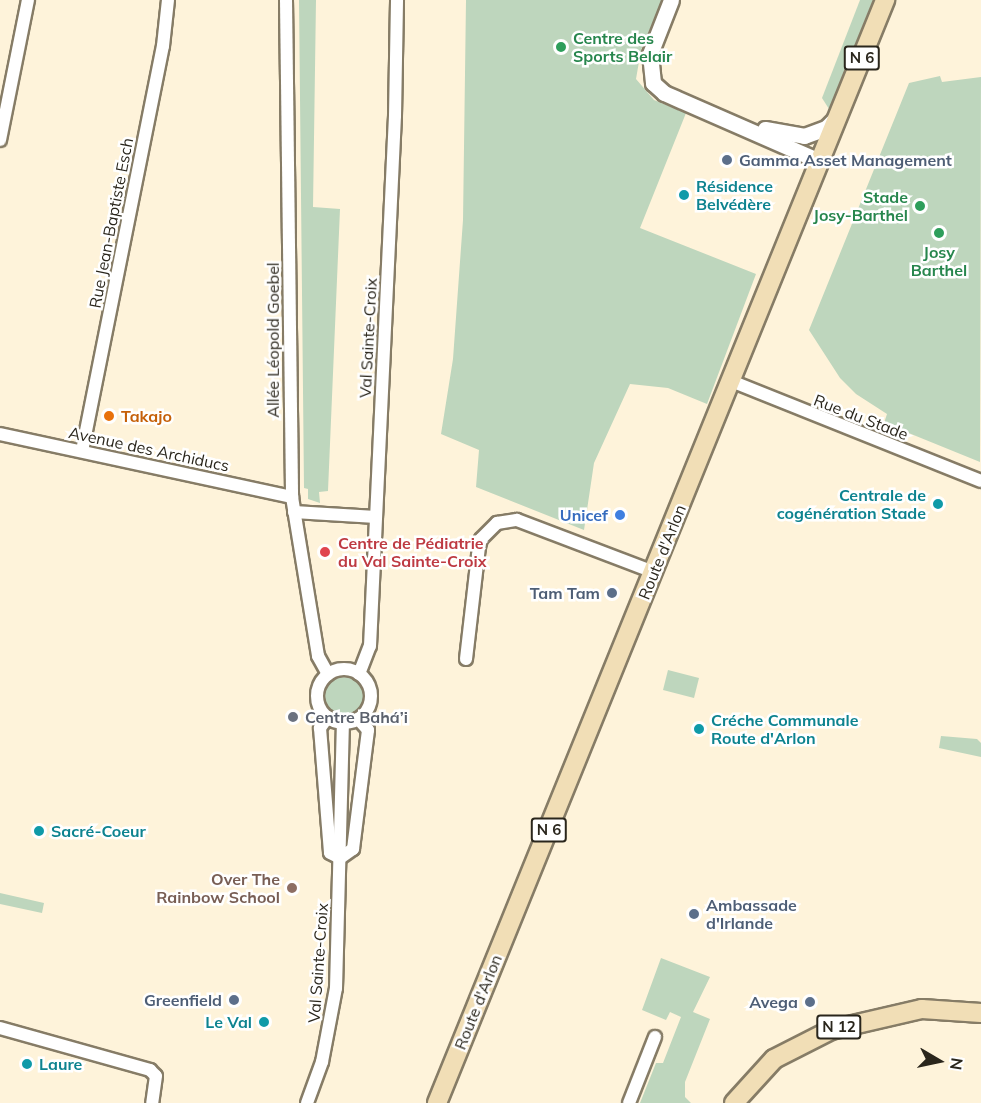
<!DOCTYPE html>
<meta charset="utf-8">
<style>
body{margin:0}
#map{position:relative;width:981px;height:1103px;overflow:hidden;background:#fef3da;font-family:Mulish,sans-serif}
div>[style]{position:absolute}
.green>*{inset:0;background:#bed6bd}
.round{border-radius:50%}
.roads{filter:drop-shadow(2px 0 #867c66) drop-shadow(-2px 0 #867c66) drop-shadow(0 2px #867c66) drop-shadow(0 -2px #867c66)}
.minor>*{height:12px;margin:-6px;padding:0 6px;transform-origin:6px;border-radius:6px;background:#fff}
.minor>.ring{margin:-6px;padding:0;box-sizing:content-box;background:none;border:12px solid #fff;border-radius:50%}
.tertiary>*{height:15px;margin:-7.5px;padding:0 7.5px;transform-origin:7.5px;border-radius:7.5px;background:#fff}
.primary>*{height:18px;margin:-9px;padding:0 9px;transform-origin:9px;border-radius:9px;background:#f1deb6}
.dots>*{width:16px;height:16px;translate:-50% -50%;box-sizing:border-box;border:3px solid #fff;border-radius:50%}
span{translate:-50% -50%;white-space:nowrap;text-align:center;line-height:1.15;-webkit-text-stroke:5px #fff;paint-order:stroke}
.shield-label span{padding:2px 4px;background:#fff;border:2px solid;border-radius:4px;-webkit-text-stroke-width:0}
.shield-label{font-size:15px;color:#2a261c;font-weight:700}
.leisure-label{font-size:16px;color:#27864d;font-weight:700}
.left{translate:0 -50%;text-align:left}
.right{translate:-100% -50%;text-align:right}
.service-label{font-size:16px;color:#4e5e75;font-weight:700}
.culture-label{font-size:16px;color:#0d838f;font-weight:700}
.street-label{font-size:16px;color:#2a261c}
.food-label{font-size:16px;color:#c56008;font-weight:700}
.shop-label{font-size:16px;color:#366cbe;font-weight:700}
.health-label{font-size:16px;color:#be3a42;font-weight:700}
.worship-label{font-size:16px;color:#5b616d;font-weight:700}
.education-label{font-size:16px;color:#785e54;font-weight:700}
.north{position:absolute;left:909px;top:1031px;width:60px;height:60px;-webkit-text-stroke:4px #fff;paint-order:stroke;rotate:99deg;font-size:16px;font-weight:700;line-height:24px;text-align:center;color:#2a261c}
.north::after{content:'';display:block;margin:auto;width:21px;height:27px;background:#2a261c;clip-path:polygon(50% 0,100% 100%,50% 72%,0 100%)}
</style>
<div id="map">
<div class="green">
<i style="clip-path:polygon(299px 0,316px 0,313px 207px,340px 209px,328px 491px,319px 492px,320px 503px,308px 499px,308px 489px,304px 488px)"></i>
<i style="clip-path:polygon(466px 0,662px 0,641px 50px,636px 79px,654px 100px,686px 113px,640px 228px,756px 274px,707px 404px,668px 388px,630px 384px,594px 463px,584px 530px,476px 487px,479px 450px,441px 434px,453px 359px,463px 220px)"></i>
<i style="clip-path:polygon(860px 0,873px 0,829px 109px,822px 98px)"></i>
<i style="clip-path:polygon(940px 76px,942px 82px,981px 77px,980px 462px,884px 423px,887px 414px,856px 394px,840px 378px,809px 330px,909px 83px)"></i>
<i style="clip-path:polygon(668px 670px,699px 678px,694px 698px,663px 690px)"></i>
<i class="round" style="left:324px;top:677px;width:40px;height:40px"></i>
<i style="clip-path:polygon(941px 736px,977px 739px,981px 743px,981px 757px,939px 748px)"></i>
<i style="clip-path:polygon(0 893px,44px 903px,42px 913px,0 904px)"></i>
<i style="clip-path:polygon(661px 958px,710px 977px,693px 1012px,710px 1019px,685px 1082px,685px 1097px,691px 1103px,640px 1103px,656px 1063px,663px 1063px,681px 1017px,670px 1012px,666px 1020px,642px 1010px)"></i>
</div>
<div class="roads">
<div class="minor">
<i style="left:286px;top:0;width:497px;rotate:89.3deg"></i>
<i style="left:292px;top:497px;width:161px;rotate:80.7deg"></i>
<i style="left:318px;top:656px;width:21px;rotate:61deg"></i>
<i style="left:0;top:140px;width:143px;rotate:-78.7deg"></i>
<i style="left:731px;top:381px;width:269px;rotate:21.8deg"></i>
<i style="left:0;top:434px;width:299px;rotate:12.2deg"></i>
<i style="left:82px;top:451px;width:413px;rotate:-78.7deg"></i>
<i style="left:163px;top:46px;width:46px;rotate:-83.8deg"></i>
<i style="left:294px;top:512px;width:82px;rotate:3.5deg"></i>
<i style="left:466px;top:659px;width:113px;rotate:-83.4deg"></i>
<i style="left:479px;top:547px;width:8px;rotate:-76deg"></i>
<i style="left:481px;top:539px;width:23px;rotate:-45deg"></i>
<i style="left:497px;top:523px;width:20px;rotate:-9deg"></i>
<i style="left:517px;top:520px;width:147px;rotate:20.8deg"></i>
<i class="ring" style="left:317px;top:669px;width:42px;height:42px"></i>
<i style="left:359px;top:674px;width:30px;rotate:-69deg"></i>
<i style="left:370px;top:646px;width:531px;rotate:-87.3deg"></i>
<i style="left:395px;top:116px;width:116px;rotate:-89deg"></i>
<i style="left:328px;top:717px;width:14px;rotate:126deg"></i>
<i style="left:320px;top:728px;width:125px;rotate:85.4deg"></i>
<i style="left:330px;top:853px;width:11px;rotate:27deg"></i>
<i style="left:340px;top:858px;width:16px;rotate:-35deg"></i>
<i style="left:353px;top:849px;width:120px;rotate:-82.8deg"></i>
<i style="left:368px;top:730px;width:15px;rotate:-132deg"></i>
<i style="left:0;top:1028px;width:156px;rotate:15.6deg"></i>
<i style="left:150px;top:1070px;width:8px;rotate:45deg"></i>
<i style="left:156px;top:1076px;width:27px;rotate:98deg"></i>
<i style="left:307px;top:1103px;width:44px;rotate:-69.9deg"></i>
<i style="left:322px;top:1062px;width:75px;rotate:-79.3deg"></i>
<i style="left:336px;top:988px;width:265px;rotate:-88.5deg"></i>
<i style="left:629px;top:1103px;width:71px;rotate:-68.5deg"></i>
</div>
<div class="tertiary">
<i style="left:671px;top:0;width:58px;rotate:111.3deg"></i>
<i style="left:650px;top:54px;width:29px;rotate:84deg"></i>
<i style="left:653px;top:83px;width:15px;rotate:42deg"></i>
<i style="left:664px;top:93px;width:170px;rotate:23.6deg"></i>
<i style="left:765px;top:129px;width:40px;rotate:10deg"></i>
<i style="left:804px;top:136px;width:23px;rotate:-20deg"></i>
<i style="left:826px;top:128px;width:14px;rotate:-45deg"></i>
</div>
<div class="primary">
<i style="left:437px;top:1103px;width:1191px;rotate:-67.89deg"></i>
<i style="left:734px;top:1103px;width:59px;rotate:-47.7deg"></i>
<i style="left:774px;top:1059px;width:64px;rotate:-27deg"></i>
<i style="left:831px;top:1030px;width:93px;rotate:-13deg"></i>
<i style="left:922px;top:1009px;width:59px;rotate:3.9deg"></i>
</div>
</div>
<div class="dots">
<i style="left:561px;top:47px;background:#2e9e5b"></i>
<i style="left:727px;top:160px;background:#5c6f8a"></i>
<i style="left:684px;top:195px;background:#0f9aa8"></i>
<i style="left:920px;top:206px;background:#2e9e5b"></i>
<i style="left:939px;top:233px;background:#2e9e5b"></i>
<i style="left:109px;top:416px;background:#e8710a"></i>
<i style="left:938px;top:504px;background:#0f9aa8"></i>
<i style="left:620px;top:515px;background:#3f7fe0"></i>
<i style="left:325px;top:552px;background:#e0444e"></i>
<i style="left:612px;top:593px;background:#5c6f8a"></i>
<i style="left:293px;top:717px;background:#6b7280"></i>
<i style="left:699px;top:729px;background:#0f9aa8"></i>
<i style="left:39px;top:831px;background:#0f9aa8"></i>
<i style="left:292px;top:888px;background:#8d6e63"></i>
<i style="left:694px;top:914px;background:#5c6f8a"></i>
<i style="left:234px;top:1000px;background:#5c6f8a"></i>
<i style="left:810px;top:1002px;background:#5c6f8a"></i>
<i style="left:264px;top:1022px;background:#0f9aa8"></i>
<i style="left:27px;top:1064px;background:#0f9aa8"></i>
</div>
<div class="shield-label">
<span style="left:862px;top:58px">N 6</span>
<span style="left:549px;top:830px">N 6</span>
<span style="left:839px;top:1027px">N 12</span>
</div>
<div class="leisure-label">
<span class="left" style="left:573px;top:47px">Centre des<br>Sports Belair</span>
<span class="right" style="left:908px;top:206px">Stade<br>Josy-Barthel</span>
<span style="left:939px;top:261px">Josy<br>Barthel</span>
</div>
<div class="service-label">
<span class="left" style="left:739px;top:160px">Gamma Asset Management</span>
<span class="right" style="left:600px;top:593px">Tam Tam</span>
<span class="left" style="left:706px;top:914px">Ambassade<br>d'Irlande</span>
<span class="right" style="left:222px;top:1000px">Greenfield</span>
<span class="right" style="left:798px;top:1002px">Avega</span>
</div>
<div class="culture-label">
<span class="left" style="left:696px;top:195px">Résidence<br>Belvédère</span>
<span class="right" style="left:926px;top:504px">Centrale de<br>cogénération Stade</span>
<span class="left" style="left:711px;top:729px">Créche Communale<br>Route d'Arlon</span>
<span class="left" style="left:51px;top:831px">Sacré-Coeur</span>
<span class="right" style="left:252px;top:1022px">Le Val</span>
<span class="left" style="left:39px;top:1064px">Laure</span>
</div>
<div class="street-label">
<span style="left:111px;top:223px;rotate:-79deg">Rue Jean-Baptiste Esch</span>
<span style="left:368px;top:338px;rotate:-87deg">Val Sainte-Croix</span>
<span style="left:273px;top:340px;rotate:-90deg">Allée Léopold Goebel</span>
<span style="left:861px;top:417px;rotate:21deg">Rue du Stade</span>
<span style="left:149px;top:449px;rotate:12deg">Avenue des Archiducs</span>
<span style="left:662px;top:552px;rotate:-68deg">Route d'Arlon</span>
<span style="left:318px;top:963px;rotate:-86deg">Val Sainte-Croix</span>
<span style="left:478px;top:1002px;rotate:-68deg">Route d'Arlon</span>
</div>
<div class="food-label">
<span class="left" style="left:121px;top:416px">Takajo</span>
</div>
<div class="shop-label">
<span class="right" style="left:608px;top:515px">Unicef</span>
</div>
<div class="health-label">
<span class="left" style="left:338px;top:552px">Centre de Pédiatrie<br>du Val Sainte-Croix</span>
</div>
<div class="worship-label">
<span class="left" style="left:305px;top:717px">Centre Bahá’i</span>
</div>
<div class="education-label">
<span class="right" style="left:280px;top:888px">Over The<br>Rainbow School</span>
</div>
<div class="north">N</div>
</div>
